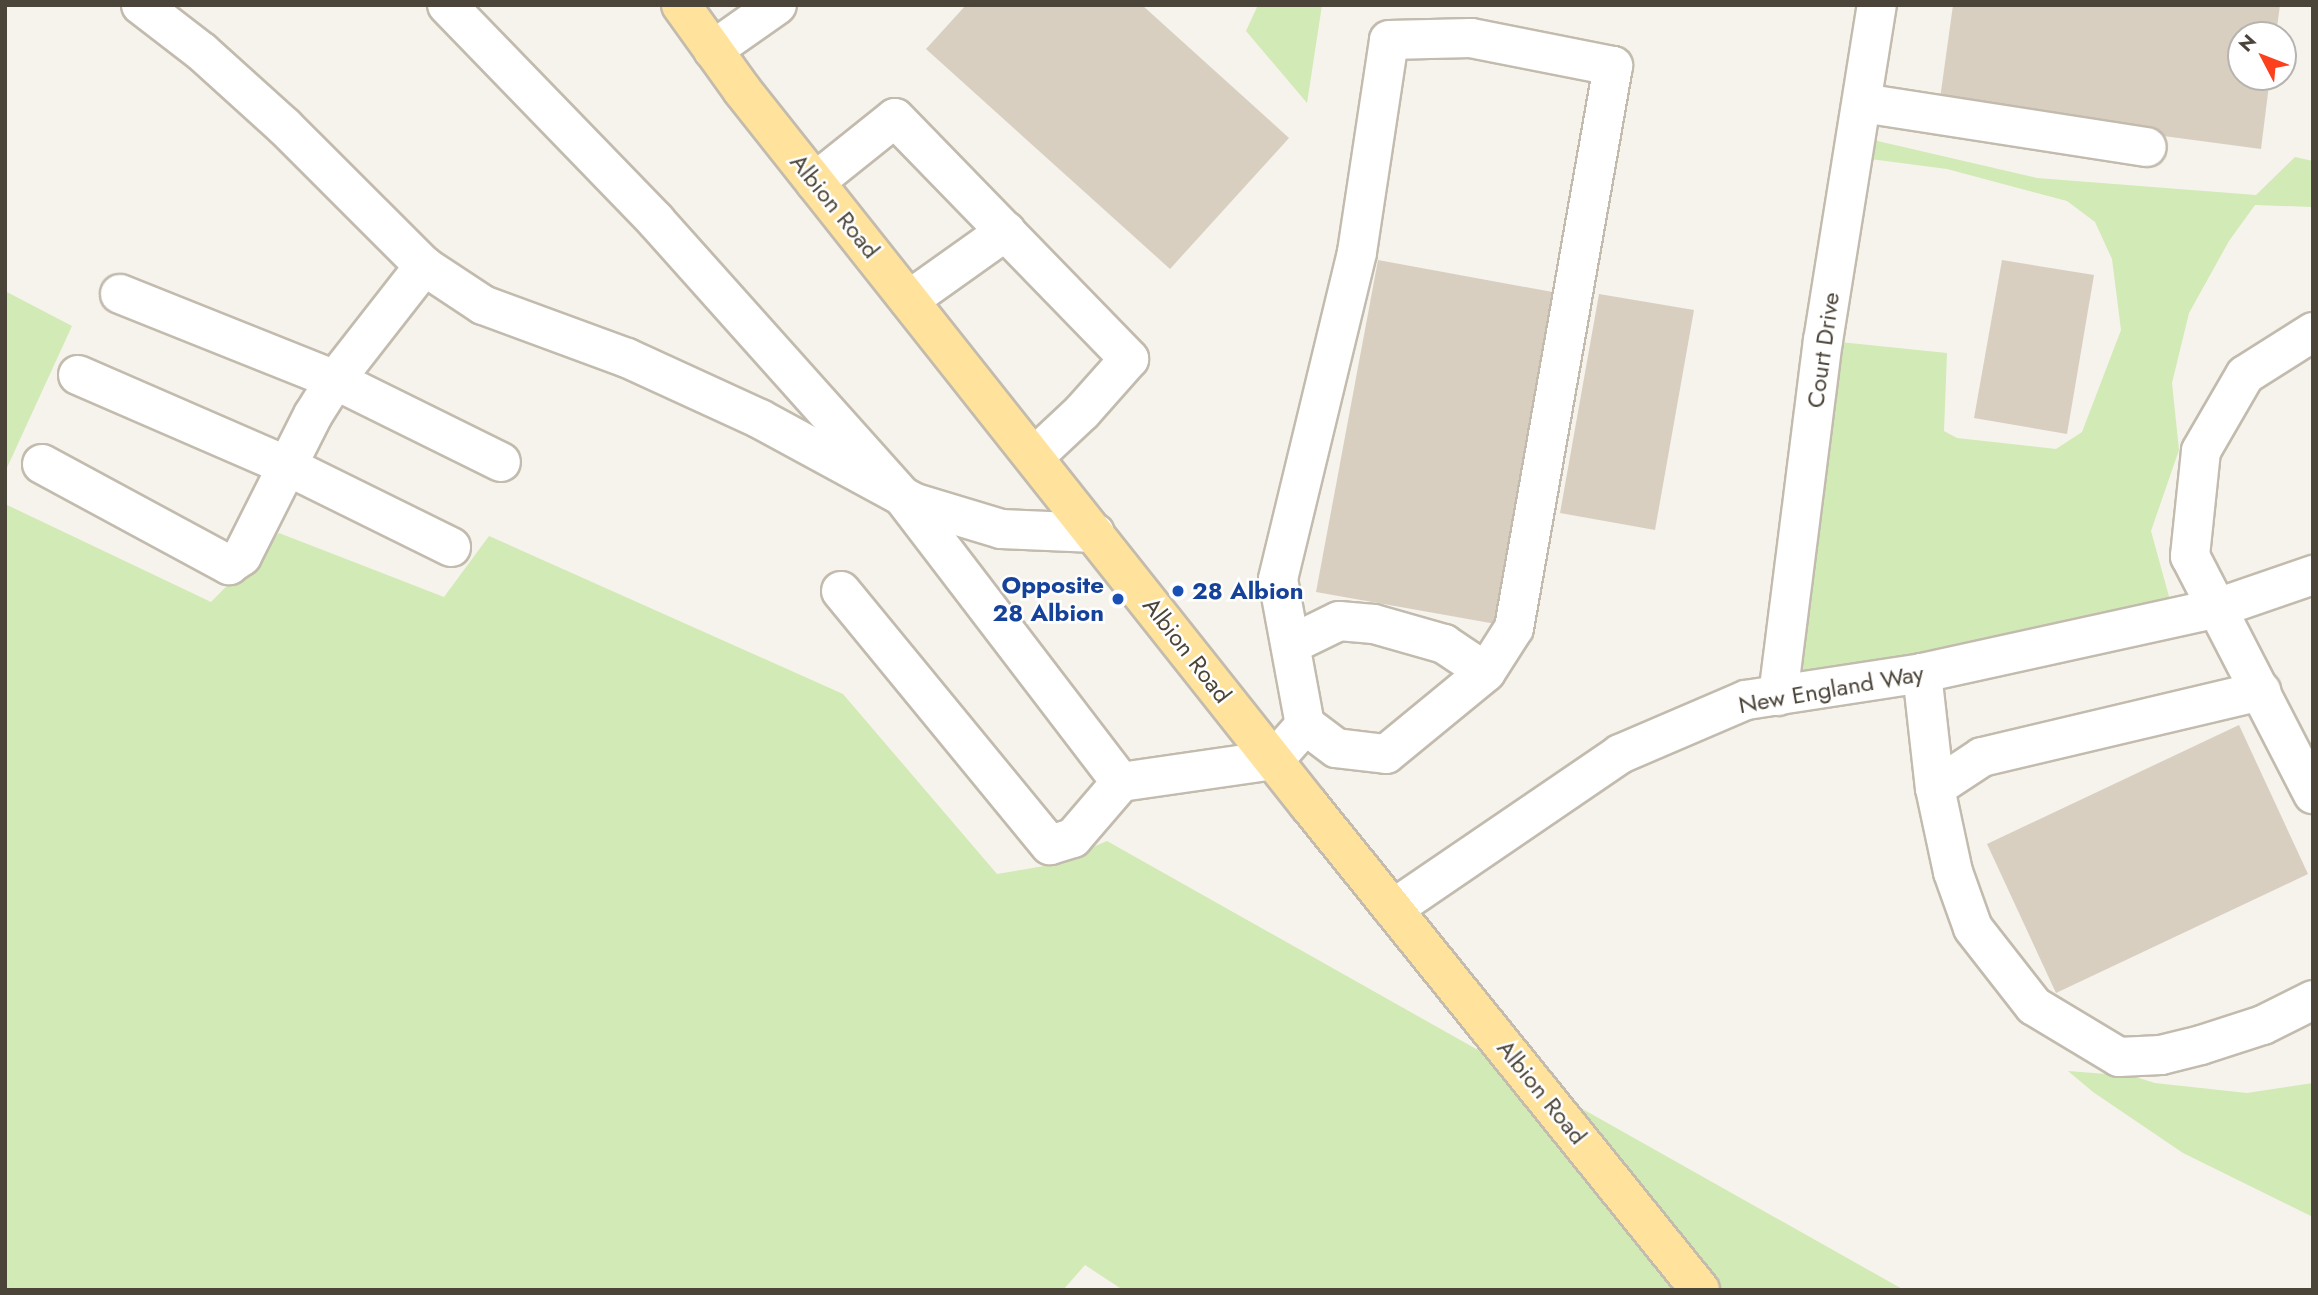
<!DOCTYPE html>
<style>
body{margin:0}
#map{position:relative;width:2318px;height:1295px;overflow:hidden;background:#f6f3ec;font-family:Jost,sans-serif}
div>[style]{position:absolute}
.green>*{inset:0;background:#d2eab5}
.building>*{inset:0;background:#d8cfc1}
.roads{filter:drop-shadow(2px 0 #c2bbae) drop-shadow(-2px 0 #c2bbae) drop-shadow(0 2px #c2bbae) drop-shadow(0 -2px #c2bbae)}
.minor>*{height:38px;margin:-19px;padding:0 19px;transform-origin:19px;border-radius:19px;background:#fff}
.major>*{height:38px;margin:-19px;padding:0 19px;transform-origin:19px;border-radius:19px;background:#ffe39c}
.dots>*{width:19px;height:19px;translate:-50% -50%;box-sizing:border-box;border:4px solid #fff;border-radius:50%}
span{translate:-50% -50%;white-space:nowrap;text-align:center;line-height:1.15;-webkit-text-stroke:5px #fff;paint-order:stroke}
.street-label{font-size:24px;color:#4b4439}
.transit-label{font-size:24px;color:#164399;font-weight:700}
.right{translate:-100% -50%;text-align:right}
.left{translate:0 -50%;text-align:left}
.frame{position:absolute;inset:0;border:7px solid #4b4439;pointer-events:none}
.north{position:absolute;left:2227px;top:21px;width:70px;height:70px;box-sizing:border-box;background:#fff;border:2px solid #b7b4b0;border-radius:50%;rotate:312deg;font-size:19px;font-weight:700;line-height:28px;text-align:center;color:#4b4439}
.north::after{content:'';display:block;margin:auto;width:24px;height:32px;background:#fc3f1d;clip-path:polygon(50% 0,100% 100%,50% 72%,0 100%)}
</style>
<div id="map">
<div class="green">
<i style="clip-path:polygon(1258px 5px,1322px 5px,1307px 103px,1246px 31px)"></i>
<i style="clip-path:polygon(1856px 136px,2037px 178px,2256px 195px,2295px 157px,2313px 161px,2313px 207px,2255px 205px,2229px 241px,2189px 313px,2172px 383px,2179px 450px,2151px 531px,2176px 622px,1778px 681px,1830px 341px,1947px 353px,1944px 431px,1957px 438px,2056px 449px,2082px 432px,2121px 330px,2112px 259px,2095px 222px,2067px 201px,1947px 169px,1855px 157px)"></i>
<i style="clip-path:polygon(5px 291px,72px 326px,5px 472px)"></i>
<i style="clip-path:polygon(5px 504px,211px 602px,279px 533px,444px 597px,489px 536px,843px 694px,997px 874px,1050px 865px,1107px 841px,1904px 1290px,1123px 1290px,1085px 1265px,1063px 1290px,5px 1290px)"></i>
<i style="clip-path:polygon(2068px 1071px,2132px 1076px,2155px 1083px,2247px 1093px,2313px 1083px,2313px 1217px,2183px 1153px,2093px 1092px)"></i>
</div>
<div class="building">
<i style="clip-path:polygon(966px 5px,1142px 5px,1289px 138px,1170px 269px,926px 49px)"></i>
<i style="clip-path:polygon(1953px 5px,2280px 5px,2276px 35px,2241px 35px,2241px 77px,2270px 77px,2261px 149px,1939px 106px)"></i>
<i style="clip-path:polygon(1378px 260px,1558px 293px,1496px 624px,1316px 592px)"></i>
<i style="clip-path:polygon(2002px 260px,2094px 275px,2067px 434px,1974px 418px)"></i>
<i style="clip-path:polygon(1599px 294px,1694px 310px,1655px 530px,1560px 513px)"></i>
<i style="clip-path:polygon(2239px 725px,2308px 874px,2056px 993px,1987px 844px)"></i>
</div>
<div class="roads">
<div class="minor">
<i style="left:141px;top:5px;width:77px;rotate:37.6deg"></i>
<i style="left:202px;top:52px;width:112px;rotate:42.1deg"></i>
<i style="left:285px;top:127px;width:197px;rotate:45deg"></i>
<i style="left:424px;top:266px;width:71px;rotate:33.5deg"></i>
<i style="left:483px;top:305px;width:153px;rotate:20.2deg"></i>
<i style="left:627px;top:358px;width:146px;rotate:24.6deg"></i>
<i style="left:760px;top:419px;width:176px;rotate:28.5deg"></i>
<i style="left:915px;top:503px;width:90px;rotate:16.8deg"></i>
<i style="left:1001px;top:529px;width:94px;rotate:2.4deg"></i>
<i style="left:447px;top:5px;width:301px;rotate:45.9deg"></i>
<i style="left:656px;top:221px;width:369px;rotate:48.2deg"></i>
<i style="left:902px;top:496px;width:360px;rotate:52.6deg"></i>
<i style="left:1121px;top:782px;width:155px;rotate:-8.2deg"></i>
<i style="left:1274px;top:760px;width:47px;rotate:-48.5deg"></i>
<i style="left:1305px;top:725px;width:148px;rotate:-100.5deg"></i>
<i style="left:1278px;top:579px;width:336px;rotate:-76.4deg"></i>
<i style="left:1357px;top:252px;width:214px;rotate:-81.4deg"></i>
<i style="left:1389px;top:40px;width:82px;rotate:-1.4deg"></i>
<i style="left:1471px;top:38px;width:145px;rotate:11.2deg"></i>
<i style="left:1613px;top:66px;width:571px;rotate:99.99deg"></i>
<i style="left:1514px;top:628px;width:52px;rotate:122.5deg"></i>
<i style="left:713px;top:50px;width:78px;rotate:-35.1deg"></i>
<i style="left:1862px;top:103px;width:288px;rotate:8.8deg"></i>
<i style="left:815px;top:182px;width:102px;rotate:-38.7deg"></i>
<i style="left:895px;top:118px;width:336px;rotate:45.8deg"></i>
<i style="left:1129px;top:359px;width:71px;rotate:131.6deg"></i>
<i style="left:1082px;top:412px;width:66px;rotate:136.8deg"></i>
<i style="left:120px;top:294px;width:232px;rotate:21.8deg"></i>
<i style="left:335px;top:380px;width:185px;rotate:26.3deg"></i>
<i style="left:909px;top:300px;width:119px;rotate:-35.4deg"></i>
<i style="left:2313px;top:332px;width:80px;rotate:147.7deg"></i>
<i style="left:2245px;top:375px;width:88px;rotate:120.1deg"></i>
<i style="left:2201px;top:451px;width:106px;rotate:96deg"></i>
<i style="left:2190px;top:556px;width:268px;rotate:62.7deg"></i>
<i style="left:78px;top:375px;width:228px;rotate:23.5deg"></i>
<i style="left:287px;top:466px;width:183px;rotate:26.3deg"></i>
<i style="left:42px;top:464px;width:213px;rotate:28.4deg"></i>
<i style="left:229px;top:565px;width:16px;rotate:-35deg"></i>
<i style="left:242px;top:556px;width:158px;rotate:-63.3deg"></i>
<i style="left:313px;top:415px;width:41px;rotate:-57.8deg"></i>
<i style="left:335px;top:380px;width:145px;rotate:-52deg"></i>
<i style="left:841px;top:591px;width:329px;rotate:50.6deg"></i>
<i style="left:1050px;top:845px;width:24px;rotate:-17deg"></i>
<i style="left:1073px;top:838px;width:74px;rotate:-49.4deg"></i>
<i style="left:1292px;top:644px;width:52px;rotate:-26.1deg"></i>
<i style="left:1339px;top:621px;width:35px;rotate:5deg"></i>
<i style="left:1374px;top:624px;width:73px;rotate:15.9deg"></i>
<i style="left:1444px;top:644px;width:50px;rotate:33.7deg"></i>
<i style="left:1486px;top:672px;width:129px;rotate:140.6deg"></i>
<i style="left:1386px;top:754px;width:50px;rotate:-173.2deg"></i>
<i style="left:1336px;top:748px;width:39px;rotate:-143deg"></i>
<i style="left:1922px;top:673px;width:116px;rotate:83.6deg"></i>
<i style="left:1935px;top:788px;width:86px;rotate:77.9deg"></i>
<i style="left:1953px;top:872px;width:59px;rotate:70.3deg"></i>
<i style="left:1973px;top:928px;width:99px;rotate:52deg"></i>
<i style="left:2034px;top:1006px;width:99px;rotate:31deg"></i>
<i style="left:2119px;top:1057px;width:42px;rotate:-2.7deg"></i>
<i style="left:2161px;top:1055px;width:41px;rotate:-14deg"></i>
<i style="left:2201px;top:1045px;width:65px;rotate:-17.9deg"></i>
<i style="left:2263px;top:1025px;width:56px;rotate:-26.6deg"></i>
<i style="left:1778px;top:696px;width:358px;rotate:-82.8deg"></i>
<i style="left:1823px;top:341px;width:340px;rotate:-80.9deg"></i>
<i style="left:1935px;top:788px;width:56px;rotate:-33.4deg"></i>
<i style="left:1982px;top:757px;width:287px;rotate:-13.3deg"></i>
<i style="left:1393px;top:909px;width:275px;rotate:-34.3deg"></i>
<i style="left:1620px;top:754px;width:137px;rotate:-23.2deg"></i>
<i style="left:1746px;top:700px;width:178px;rotate:-8.7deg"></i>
<i style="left:1922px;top:673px;width:302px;rotate:-12.4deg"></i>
<i style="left:2217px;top:608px;width:102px;rotate:-19deg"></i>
</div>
<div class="major">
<i style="left:681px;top:5px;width:105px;rotate:54.3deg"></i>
<i style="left:742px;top:90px;width:913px;rotate:51.59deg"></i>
<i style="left:1309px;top:805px;width:623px;rotate:51.12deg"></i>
</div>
</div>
<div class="dots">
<i style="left:1178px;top:591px;background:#1a4fb4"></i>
<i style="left:1118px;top:599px;background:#1a4fb4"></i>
</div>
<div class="street-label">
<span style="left:835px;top:206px;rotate:51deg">Albion Road</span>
<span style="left:1823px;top:350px;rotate:-82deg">Court Drive</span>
<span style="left:1187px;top:650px;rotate:52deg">Albion Road</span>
<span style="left:1831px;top:689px;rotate:-10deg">New England Way</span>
<span style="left:1542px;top:1092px;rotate:51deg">Albion Road</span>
</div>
<div class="transit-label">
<span class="right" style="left:1104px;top:599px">Opposite<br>28 Albion</span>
<span class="left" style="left:1192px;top:591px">28 Albion</span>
</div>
<div class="frame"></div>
<div class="north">N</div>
</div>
